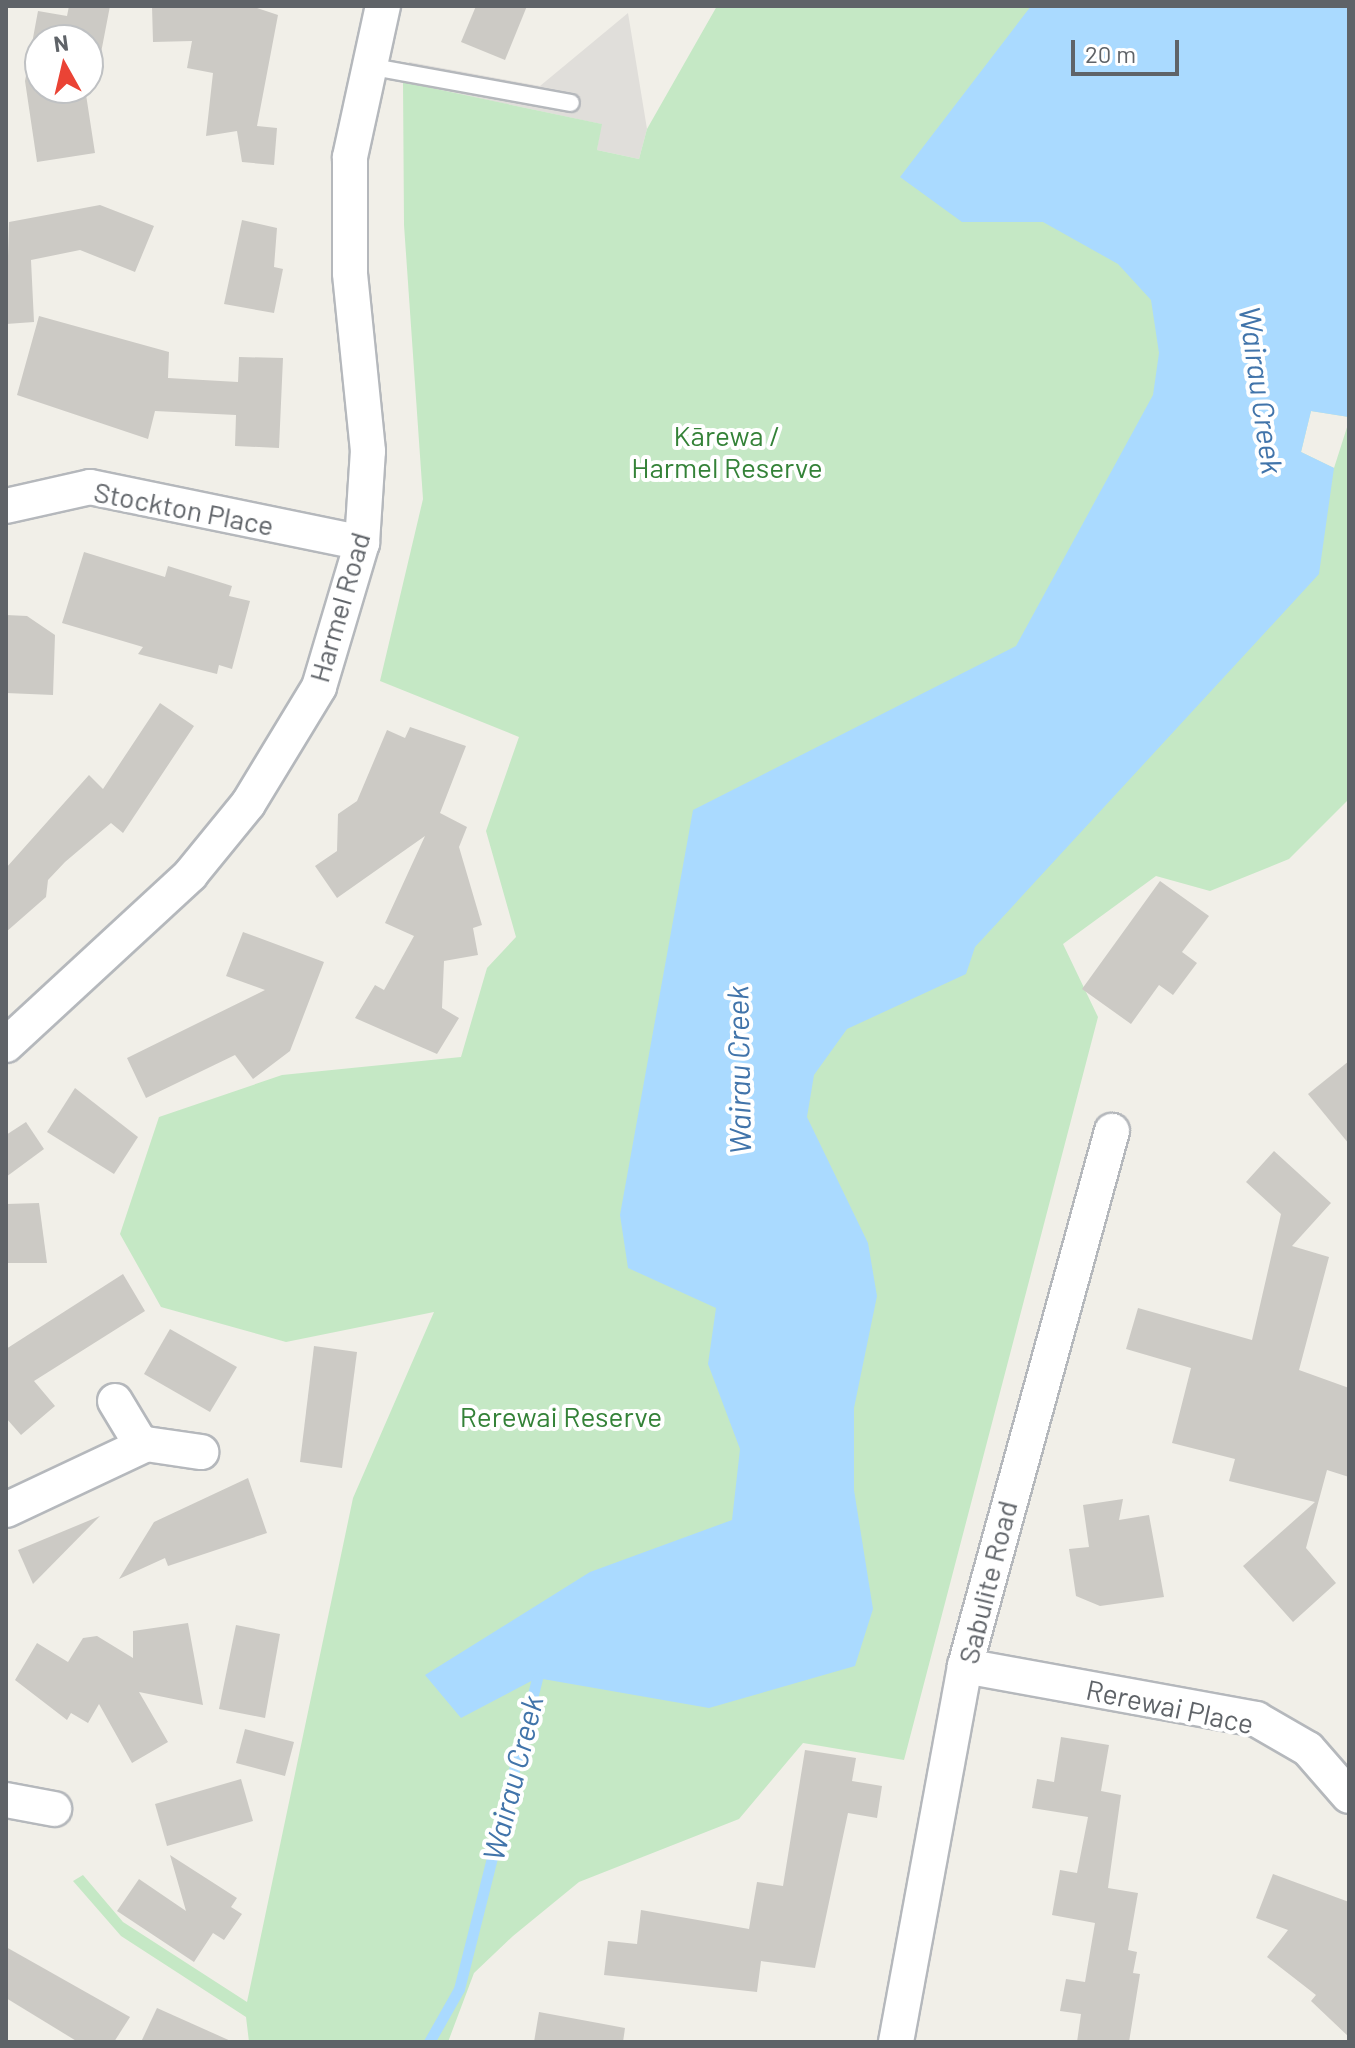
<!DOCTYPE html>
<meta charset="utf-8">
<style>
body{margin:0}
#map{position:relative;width:1355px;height:2048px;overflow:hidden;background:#f1efe8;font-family:Barlow,sans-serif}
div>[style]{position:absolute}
.industrial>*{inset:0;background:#e0deda}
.green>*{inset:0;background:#c5e8c5}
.water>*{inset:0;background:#aadaff}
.stream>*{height:11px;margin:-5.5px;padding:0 5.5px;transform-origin:5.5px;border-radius:5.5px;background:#aadaff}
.building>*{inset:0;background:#cccac5}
.roads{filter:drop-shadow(2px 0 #b5b8bc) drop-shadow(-2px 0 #b5b8bc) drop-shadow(0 2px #b5b8bc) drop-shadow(0 -2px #b5b8bc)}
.service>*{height:16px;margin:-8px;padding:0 8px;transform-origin:8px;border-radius:8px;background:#fff}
.minor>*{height:34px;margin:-17px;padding:0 17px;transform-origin:17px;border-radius:17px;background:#fff}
span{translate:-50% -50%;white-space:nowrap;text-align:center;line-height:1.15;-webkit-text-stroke:8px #fff;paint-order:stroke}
.park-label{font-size:28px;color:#348238}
.street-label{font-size:28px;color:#5f6368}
.water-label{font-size:30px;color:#4174aa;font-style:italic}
.frame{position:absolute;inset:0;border:8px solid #5f6368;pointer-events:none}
.north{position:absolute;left:24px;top:24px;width:80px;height:80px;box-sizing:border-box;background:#fff;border:2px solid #bfc1c3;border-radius:50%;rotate:352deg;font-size:22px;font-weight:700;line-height:32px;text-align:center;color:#5f6368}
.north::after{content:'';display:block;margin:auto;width:28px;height:36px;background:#ea4335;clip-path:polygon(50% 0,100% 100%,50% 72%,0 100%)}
.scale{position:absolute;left:1071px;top:40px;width:108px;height:36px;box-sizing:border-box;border:4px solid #5f6368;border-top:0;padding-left:10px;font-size:24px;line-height:28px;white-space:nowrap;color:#5f6368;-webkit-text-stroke:6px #fff;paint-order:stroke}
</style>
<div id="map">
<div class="industrial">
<i style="clip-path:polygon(628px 13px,647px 129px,639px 159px,597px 150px,601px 124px,403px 82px,409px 62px,540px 86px)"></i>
</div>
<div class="green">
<i style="clip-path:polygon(717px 6px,1349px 6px,1349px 417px,1311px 411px,1301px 452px,1334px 468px,1349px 421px,1349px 799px,1289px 859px,1210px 891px,1156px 876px,1063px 944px,1098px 1017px,904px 1760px,803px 1743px,739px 1819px,579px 1882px,513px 1936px,474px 1973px,448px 2042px,249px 2042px,246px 2017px,121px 1936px,73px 1881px,83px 1875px,123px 1922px,247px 2002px,353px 1498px,434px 1312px,286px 1342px,161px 1307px,120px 1234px,159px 1117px,282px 1075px,461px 1057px,487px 968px,516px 937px,486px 831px,519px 737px,380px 681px,423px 499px,404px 225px,403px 82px,602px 124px,597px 150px,639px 159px,647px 129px)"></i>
</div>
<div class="water">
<i style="clip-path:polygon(1031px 6px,1349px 6px,1349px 417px,1311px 411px,1301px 452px,1334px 468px,1319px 574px,975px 947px,966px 974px,847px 1029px,814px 1075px,807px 1117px,868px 1243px,877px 1296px,854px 1408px,854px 1490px,873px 1609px,855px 1666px,709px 1708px,537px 1678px,461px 1718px,425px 1675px,590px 1572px,732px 1520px,740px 1449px,708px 1364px,716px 1308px,628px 1268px,620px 1215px,693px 810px,1016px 646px,1153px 395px,1159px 353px,1151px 300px,1118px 264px,1043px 222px,962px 222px,900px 177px)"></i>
</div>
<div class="stream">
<i style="left:429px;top:2042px;width:61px;rotate:-60.5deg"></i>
<i style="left:459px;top:1989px;width:321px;rotate:-75.9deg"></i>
</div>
<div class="building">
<i style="clip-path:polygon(69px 6px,110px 6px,100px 58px,88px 56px,88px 40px,40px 40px,40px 88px,85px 88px,95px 153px,37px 162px,25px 81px,38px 11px,67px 16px)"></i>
<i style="clip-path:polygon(152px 6px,251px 6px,278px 15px,257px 126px,277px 128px,274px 165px,242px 162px,237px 131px,206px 136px,213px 73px,187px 68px,192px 41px,153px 42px)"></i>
<i style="clip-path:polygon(476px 6px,527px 6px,505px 60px,461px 42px)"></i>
<i style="clip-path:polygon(100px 205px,154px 226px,135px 272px,80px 250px,31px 260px,34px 322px,6px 324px,9px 222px)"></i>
<i style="clip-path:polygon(242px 220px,277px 228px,274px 267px,283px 269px,274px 313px,224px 304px)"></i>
<i style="clip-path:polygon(39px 316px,169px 352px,168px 378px,238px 382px,239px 357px,283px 358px,279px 448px,235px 446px,236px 415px,155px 411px,148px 439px,17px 395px)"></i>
<i style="clip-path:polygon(84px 552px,165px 577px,168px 566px,232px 586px,229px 596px,250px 601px,232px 669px,219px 665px,217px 674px,138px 654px,143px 647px,62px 623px)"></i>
<i style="clip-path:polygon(6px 615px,27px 616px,55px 635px,53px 695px,6px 693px)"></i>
<i style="clip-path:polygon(160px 703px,194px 726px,123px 833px,111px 823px,65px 862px,48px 880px,46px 897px,6px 932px,6px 868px,89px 775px,103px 789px)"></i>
<i style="clip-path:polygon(410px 727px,466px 746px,440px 813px,467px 827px,459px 847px,482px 925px,473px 928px,478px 955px,444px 961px,442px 1008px,459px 1018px,437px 1054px,355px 1018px,375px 985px,384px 990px,414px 936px,385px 923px,425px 836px,337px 898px,315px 866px,337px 851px,338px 814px,357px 801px,387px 730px,405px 738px)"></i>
<i style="clip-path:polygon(1160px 881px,1209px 916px,1182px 952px,1197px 963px,1173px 995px,1159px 985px,1131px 1024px,1082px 989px)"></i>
<i style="clip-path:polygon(243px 932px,324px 962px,290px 1051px,253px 1079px,235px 1055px,146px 1098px,127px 1058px,265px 990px,226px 976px)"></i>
<i style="clip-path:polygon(1349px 1061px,1349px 1144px,1308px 1094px)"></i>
<i style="clip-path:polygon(75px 1088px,138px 1137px,114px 1174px,47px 1132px)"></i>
<i style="clip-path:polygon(26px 1122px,44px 1149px,6px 1177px,6px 1135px)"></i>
<i style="clip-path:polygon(1274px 1151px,1331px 1203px,1292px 1246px,1329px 1257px,1299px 1370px,1349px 1388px,1349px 1477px,1327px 1470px,1306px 1548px,1336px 1583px,1293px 1622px,1243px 1566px,1315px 1502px,1229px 1481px,1235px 1459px,1172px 1443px,1191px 1368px,1126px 1349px,1138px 1308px,1252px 1340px,1281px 1214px,1246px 1182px)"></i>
<i style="clip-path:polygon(39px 1203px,47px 1263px,6px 1263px,6px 1204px)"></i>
<i style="clip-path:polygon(123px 1274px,145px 1311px,34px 1381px,55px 1406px,21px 1435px,6px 1418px,6px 1349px)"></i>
<i style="clip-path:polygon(170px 1329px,237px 1367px,210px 1412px,144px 1374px)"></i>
<i style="clip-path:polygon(314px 1346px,357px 1352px,342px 1468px,300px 1462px)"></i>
<i style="clip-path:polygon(248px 1478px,267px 1533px,168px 1566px,165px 1558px,119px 1579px,154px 1522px)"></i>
<i style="clip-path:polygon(1123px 1499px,1119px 1520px,1149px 1515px,1164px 1597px,1100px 1606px,1076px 1596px,1069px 1549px,1089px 1547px,1083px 1505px)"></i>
<i style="clip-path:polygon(100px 1516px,33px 1584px,18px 1550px)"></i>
<i style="clip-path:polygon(188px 1623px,203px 1705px,139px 1692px,168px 1742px,132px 1763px,99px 1704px,88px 1723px,71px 1713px,67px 1720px,15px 1680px,37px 1643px,68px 1662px,83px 1638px,97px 1636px,133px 1658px,133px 1631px)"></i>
<i style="clip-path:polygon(236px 1625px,280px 1634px,265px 1718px,219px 1709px)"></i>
<i style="clip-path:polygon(245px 1729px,294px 1742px,285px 1776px,236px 1763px)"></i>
<i style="clip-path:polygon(1061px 1737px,1109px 1745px,1101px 1791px,1121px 1795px,1108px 1888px,1138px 1893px,1128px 1950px,1137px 1952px,1133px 1973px,1140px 1974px,1129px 2042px,1077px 2042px,1081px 2014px,1060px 2011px,1066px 1979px,1085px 1982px,1095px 1923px,1052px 1915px,1060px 1870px,1077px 1873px,1088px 1817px,1032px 1808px,1037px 1779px,1054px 1782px)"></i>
<i style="clip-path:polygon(805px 1750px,856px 1758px,852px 1781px,882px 1786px,877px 1818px,848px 1813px,815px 1968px,761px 1961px,757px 1992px,604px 1975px,608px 1941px,637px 1944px,641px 1910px,749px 1929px,757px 1882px,783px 1886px)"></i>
<i style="clip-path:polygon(241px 1779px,253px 1821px,167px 1846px,155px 1804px)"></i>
<i style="clip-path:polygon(170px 1855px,237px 1898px,231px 1907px,242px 1914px,224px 1940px,213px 1933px,194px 1962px,117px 1911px,139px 1879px,186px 1911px)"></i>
<i style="clip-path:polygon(1273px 1874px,1349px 1902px,1349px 2037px,1311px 2001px,1316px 1995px,1267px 1957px,1288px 1930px,1256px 1918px)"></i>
<i style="clip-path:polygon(6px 1947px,130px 2017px,114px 2042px,78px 2042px,6px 1998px)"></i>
<i style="clip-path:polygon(157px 2008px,233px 2042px,141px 2042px)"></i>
<i style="clip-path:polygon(539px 2012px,625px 2028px,623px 2042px,534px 2042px)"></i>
</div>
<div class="roads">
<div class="service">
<i style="left:368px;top:66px;width:206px;rotate:10.3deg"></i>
</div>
<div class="minor">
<i style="left:6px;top:506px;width:86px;rotate:-12.7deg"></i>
<i style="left:90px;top:487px;width:278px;rotate:11.6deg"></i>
<i style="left:6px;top:1045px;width:251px;rotate:-42.7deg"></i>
<i style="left:190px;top:875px;width:92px;rotate:-50.8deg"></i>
<i style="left:248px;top:804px;width:137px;rotate:-58.7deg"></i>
<i style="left:319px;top:687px;width:150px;rotate:-73.4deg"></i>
<i style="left:362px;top:543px;width:92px;rotate:-86.3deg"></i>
<i style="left:368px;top:451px;width:179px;rotate:-95.8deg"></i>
<i style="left:350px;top:273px;width:116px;rotate:-90deg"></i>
<i style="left:350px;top:157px;width:155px;rotate:-77.7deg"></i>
<i style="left:115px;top:1401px;width:52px;rotate:59deg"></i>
<i style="left:6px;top:1510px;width:155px;rotate:-25.2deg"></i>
<i style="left:146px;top:1444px;width:56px;rotate:8.3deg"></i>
<i style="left:965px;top:1666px;width:296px;rotate:10.3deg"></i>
<i style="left:1256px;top:1719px;width:60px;rotate:30deg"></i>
<i style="left:1308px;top:1749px;width:62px;rotate:48.9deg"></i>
<i style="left:6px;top:1800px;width:49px;rotate:10.6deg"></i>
<i style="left:896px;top:2042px;width:382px;rotate:-79.6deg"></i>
<i style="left:965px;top:1666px;width:555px;rotate:-74.64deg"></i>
</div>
</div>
<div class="park-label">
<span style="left:727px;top:451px">Kārewa /<br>Harmel Reserve</span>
<span style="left:561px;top:1416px">Rerewai Reserve</span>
</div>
<div class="street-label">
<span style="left:184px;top:508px;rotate:11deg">Stockton Place</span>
<span style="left:339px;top:607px;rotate:-74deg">Harmel Road</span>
<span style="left:987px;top:1582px;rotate:-76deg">Sabulite Road</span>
<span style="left:1170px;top:1706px;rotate:12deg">Rerewai Place</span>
</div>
<div class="water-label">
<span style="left:1262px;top:390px;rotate:82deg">Wairau Creek</span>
<span style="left:738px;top:1070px;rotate:-91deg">Wairau Creek</span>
<span style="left:512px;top:1778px;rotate:-76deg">Wairau Creek</span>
</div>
<div class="frame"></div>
<div class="north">N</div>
<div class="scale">20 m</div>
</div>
